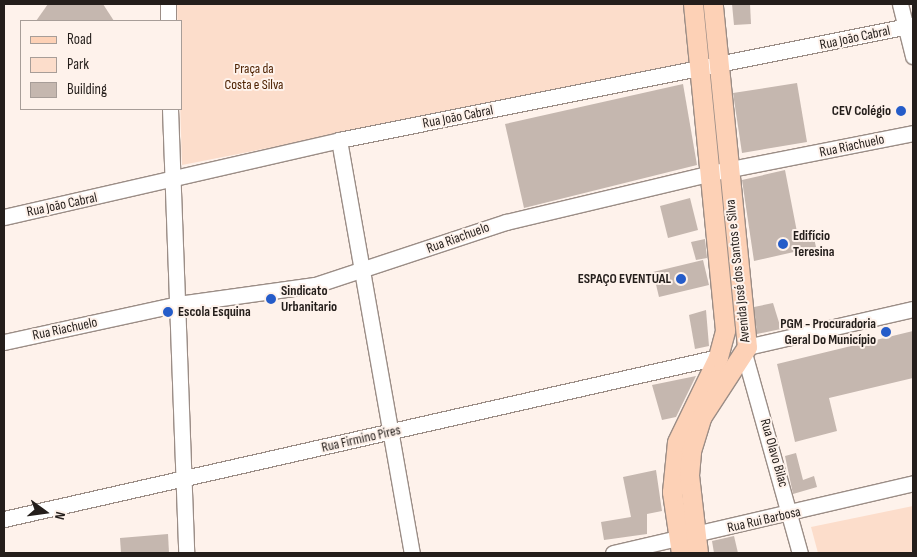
<!DOCTYPE html>
<meta charset="utf-8">
<style>
body{margin:0}
#map{position:relative;width:917px;height:557px;overflow:hidden;background:#fef2eb;font-family:"Sofia Sans Condensed",sans-serif}
div>[style]{position:absolute}
.green>*{inset:0;background:#fcddcb}
.building>*{inset:0;background:#c5b7af}
.roads{filter:drop-shadow(1px 0 #9b8d86) drop-shadow(-1px 0 #9b8d86) drop-shadow(0 1px #9b8d86) drop-shadow(0 -1px #9b8d86)}
.minor>*{height:15px;margin:-7.5px;padding:0 7.5px;transform-origin:7.5px;border-radius:7.5px;background:#fff}
.major>*{height:19px;margin:-9.5px;padding:0 9.5px;transform-origin:9.5px;border-radius:9.5px;background:#fdd1b6}
.dots>*{width:14px;height:14px;translate:-50% -50%;box-sizing:border-box;border:2px solid #fef2eb;border-radius:50%}
span{translate:-50% -50%;white-space:nowrap;text-align:center;line-height:1.15;-webkit-text-stroke:4px #fef2eb;paint-order:stroke}
.street-label{font-size:14px;color:#241e1b}
.park-label{font-size:14px;color:#4c2000}
.poi-label{font-size:14px;color:#241e1b;font-weight:700}
.right{translate:-100% -50%;text-align:right}
.left{translate:0 -50%;text-align:left}
.frame{position:absolute;inset:0;border:5px solid #241e1b;pointer-events:none}
.legend{position:absolute;left:20px;top:20px;width:162px;height:90px;box-sizing:border-box;background:#fef2eb;border:1px solid #a79d98;margin:0;padding:6px 9px;list-style:none;font-size:15px;color:#241e1b}
.legend li{display:flex;align-items:center;gap:10px;height:25px}
.legend b{width:25px;border:1px solid #a79d98}
.north{position:absolute;left:20px;top:487px;width:50px;height:50px;-webkit-text-stroke:4px #fef2eb;paint-order:stroke;rotate:104deg;font-size:14px;font-weight:700;line-height:20px;text-align:center;color:#241e1b}
.north::after{content:'';display:block;margin:auto;width:18px;height:22px;background:#241e1b;clip-path:polygon(50% 0,100% 100%,50% 72%,0 100%)}
</style>
<div id="map">
<div class="green">
<i style="clip-path:polygon(177px 4px,685px 4px,691px 65px,182px 165px)"></i>
<i style="clip-path:polygon(913px 506px,913px 553px,818px 553px,811px 527px)"></i>
</div>
<div class="building">
<i style="clip-path:polygon(48px 4px,103px 4px,114px 21px,36px 21px)"></i>
<i style="clip-path:polygon(732px 4px,750px 4px,751px 24px,734px 25px)"></i>
<i style="clip-path:polygon(797px 83px,807px 142px,742px 153px,733px 93px)"></i>
<i style="clip-path:polygon(683px 84px,697px 165px,524px 208px,505px 124px)"></i>
<i style="clip-path:polygon(785px 170px,797px 232px,812px 229px,816px 247px,754px 261px,742px 180px)"></i>
<i style="clip-path:polygon(690px 198px,698px 230px,668px 238px,660px 206px)"></i>
<i style="clip-path:polygon(705px 239px,707px 258px,696px 260px,691px 242px)"></i>
<i style="clip-path:polygon(703px 260px,709px 285px,659px 297px,653px 272px)"></i>
<i style="clip-path:polygon(773px 303px,781px 329px,757px 334px,754px 307px)"></i>
<i style="clip-path:polygon(706px 310px,709px 346px,695px 349px,689px 315px)"></i>
<i style="clip-path:polygon(913px 331px,913px 378px,829px 398px,837px 431px,795px 442px,777px 364px)"></i>
<i style="clip-path:polygon(696px 376px,676px 417px,662px 420px,652px 385px)"></i>
<i style="clip-path:polygon(796px 453px,803px 480px,814px 476px,817px 487px,793px 494px,785px 456px)"></i>
<i style="clip-path:polygon(656px 470px,662px 511px,647px 514px,647px 534px,604px 540px,601px 522px,631px 517px,623px 477px)"></i>
<i style="clip-path:polygon(168px 534px,169px 553px,121px 553px,120px 538px)"></i>
<i style="clip-path:polygon(734px 536px,738px 553px,714px 553px,712px 541px)"></i>
</div>
<div class="roads">
<div class="minor">
<i style="left:168px;top:4px;width:17px;rotate:90deg"></i>
<i style="left:900px;top:4px;width:54px;rotate:76deg"></i>
<i style="left:170px;top:109px;width:444px;rotate:87.9deg"></i>
<i style="left:339px;top:140px;width:419px;rotate:80deg"></i>
<i style="left:4px;top:217px;width:344px;rotate:-12.9deg"></i>
<i style="left:339px;top:140px;width:585px;rotate:-11.33deg"></i>
<i style="left:4px;top:342px;width:178px;rotate:-12.3deg"></i>
<i style="left:178px;top:304px;width:138px;rotate:-7.9deg"></i>
<i style="left:315px;top:285px;width:201px;rotate:-18.3deg"></i>
<i style="left:506px;top:222px;width:211px;rotate:-13.4deg"></i>
<i style="left:711px;top:173px;width:206px;rotate:-11.2deg"></i>
<i style="left:747px;top:347px;width:170px;rotate:-12.9deg"></i>
<i style="left:744px;top:353px;width:208px;rotate:74.4deg"></i>
<i style="left:4px;top:519px;width:732px;rotate:-12.78deg"></i>
<i style="left:613px;top:553px;width:308px;rotate:-13.1deg"></i>
</div>
<div class="major">
<i style="left:681px;top:553px;width:62px;rotate:-98.4deg"></i>
<i style="left:672px;top:492px;width:50px;rotate:-84.3deg"></i>
<i style="left:677px;top:442px;width:94px;rotate:-64.2deg"></i>
<i style="left:718px;top:357px;width:28px;rotate:-75deg"></i>
<i style="left:725px;top:330px;width:328px;rotate:-95.6deg"></i>
<i style="left:698px;top:553px;width:79px;rotate:-96.6deg"></i>
<i style="left:689px;top:475px;width:24px;rotate:-85deg"></i>
<i style="left:691px;top:451px;width:37px;rotate:-73deg"></i>
<i style="left:702px;top:416px;width:82px;rotate:-56.9deg"></i>
<i style="left:747px;top:347px;width:345px;rotate:-95.7deg"></i>
</div>
</div>
<div class="dots">
<i style="left:901px;top:111px;background:#255cc9"></i>
<i style="left:783px;top:244px;background:#255cc9"></i>
<i style="left:681px;top:279px;background:#255cc9"></i>
<i style="left:271px;top:299px;background:#255cc9"></i>
<i style="left:168px;top:312px;background:#255cc9"></i>
<i style="left:886px;top:332px;background:#255cc9"></i>
</div>
<div class="street-label">
<span style="left:855px;top:38px;rotate:-12deg">Rua João Cabral</span>
<span style="left:458px;top:117px;rotate:-11deg">Rua João Cabral</span>
<span style="left:852px;top:146px;rotate:-12deg">Rua Riachuelo</span>
<span style="left:62px;top:205px;rotate:-12deg">Rua João Cabral</span>
<span style="left:458px;top:238px;rotate:-20deg">Rua Riachuelo</span>
<span style="left:738px;top:271px;rotate:-96deg">Avenida José dos Santos e Silva</span>
<span style="left:65px;top:329px;rotate:-12deg">Rua Riachuelo</span>
<span style="left:361px;top:439px;rotate:-13deg">Rua Firmino Pires</span>
<span style="left:774px;top:453px;rotate:74deg">Rua Olavo Bilac</span>
<span style="left:764px;top:520px;rotate:-13deg">Rua Rui Barbosa</span>
</div>
<div class="park-label">
<span style="left:254px;top:77px">Praça da<br>Costa e Silva</span>
</div>
<div class="poi-label">
<span class="right" style="left:891px;top:111px">CEV Colégio</span>
<span class="left" style="left:793px;top:244px">Edifício<br>Teresina</span>
<span class="right" style="left:671px;top:279px">ESPAÇO EVENTUAL</span>
<span class="left" style="left:281px;top:299px">Sindicato<br>Urbanitario</span>
<span class="left" style="left:178px;top:312px">Escola Esquina</span>
<span class="right" style="left:876px;top:332px">PGM - Procuradoria<br>Geral Do Município</span>
</div>
<div class="frame"></div>
<ul class="legend">
<li><b style="height:6px;background:#fdd1b6"></b>Road</li>
<li><b style="height:14px;background:#fcddcb"></b>Park</li>
<li><b style="height:14px;background:#c5b7af"></b>Building</li>
</ul>
<div class="north">N</div>
</div>
